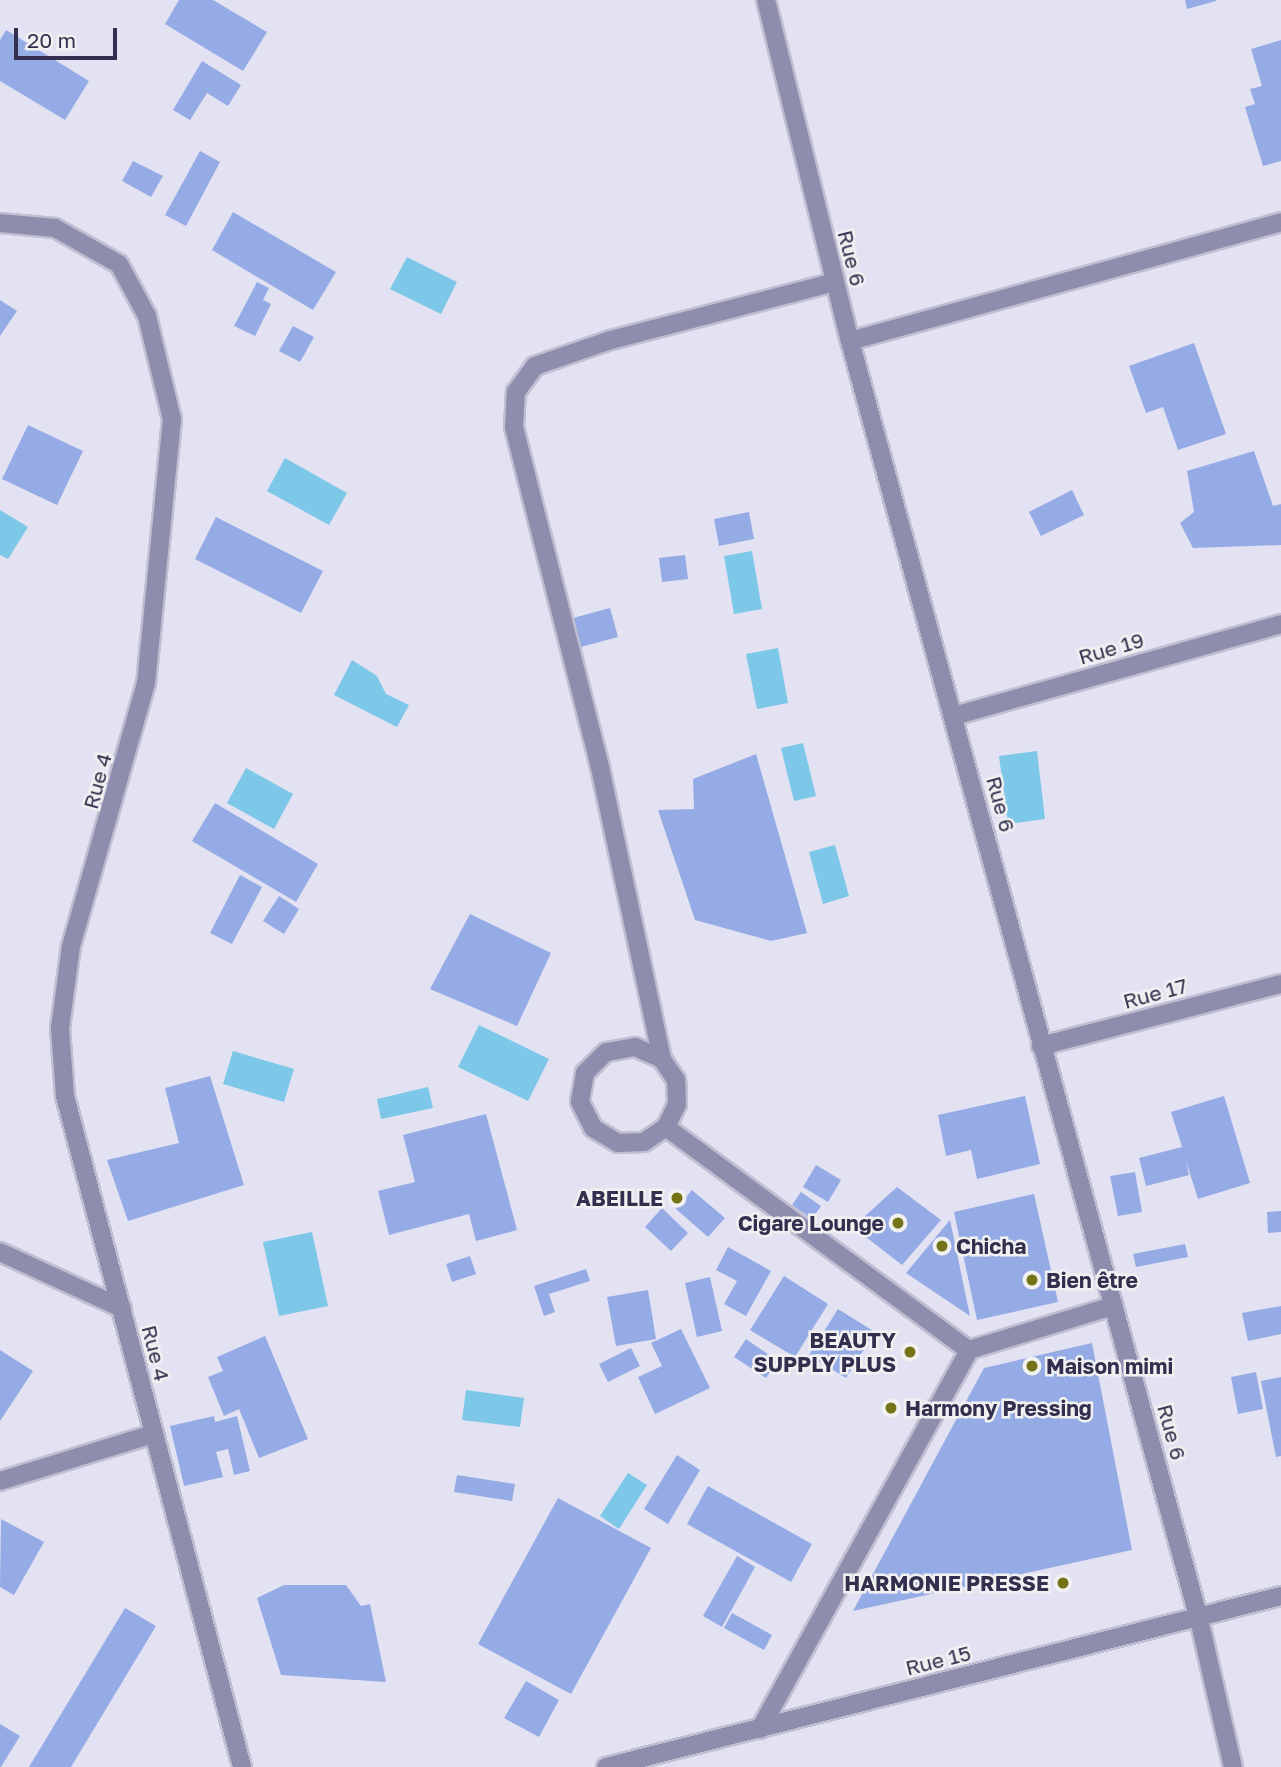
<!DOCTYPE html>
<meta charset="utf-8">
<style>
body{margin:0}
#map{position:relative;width:1281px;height:1767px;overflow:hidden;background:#e3e2f2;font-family:"Golos Text",sans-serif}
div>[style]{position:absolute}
.water>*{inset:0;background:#7dc7e8}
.building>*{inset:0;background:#95abe5}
.roads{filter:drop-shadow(2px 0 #c0bed1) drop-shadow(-2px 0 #c0bed1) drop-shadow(0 2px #c0bed1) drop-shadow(0 -2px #c0bed1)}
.minor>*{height:18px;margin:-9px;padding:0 9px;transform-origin:9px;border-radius:9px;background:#8f8dae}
.dots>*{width:19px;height:19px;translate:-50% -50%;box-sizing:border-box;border:4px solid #f1f1f1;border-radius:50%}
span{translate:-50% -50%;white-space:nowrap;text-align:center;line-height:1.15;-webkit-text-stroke:5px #f1f1f1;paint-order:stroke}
.street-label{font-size:21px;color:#33304f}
.poi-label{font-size:21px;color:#33304f;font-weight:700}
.right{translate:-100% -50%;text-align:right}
.left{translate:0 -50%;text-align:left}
.scale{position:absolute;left:14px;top:28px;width:103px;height:32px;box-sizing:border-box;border:4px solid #33304f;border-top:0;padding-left:9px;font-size:21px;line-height:24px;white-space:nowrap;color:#33304f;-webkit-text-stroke:5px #f1f1f1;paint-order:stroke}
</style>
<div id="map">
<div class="water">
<i style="clip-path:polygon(407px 257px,457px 282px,441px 314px,390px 289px)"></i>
<i style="clip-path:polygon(285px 458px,347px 493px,329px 525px,267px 491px)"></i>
<i style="clip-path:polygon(0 510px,28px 527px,8px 559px,0 555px)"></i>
<i style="clip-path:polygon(752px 551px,762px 609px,734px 614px,724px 556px)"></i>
<i style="clip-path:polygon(778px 648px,788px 703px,757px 709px,746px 654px)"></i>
<i style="clip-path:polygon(352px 660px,377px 676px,386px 694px,409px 705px,397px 727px,334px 695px)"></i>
<i style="clip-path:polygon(803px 743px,816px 796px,794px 801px,781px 748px)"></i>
<i style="clip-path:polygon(1037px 751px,1045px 819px,1008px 824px,999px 756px)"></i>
<i style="clip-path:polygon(246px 768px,293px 794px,274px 829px,227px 803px)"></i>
<i style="clip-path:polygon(835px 845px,849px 896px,823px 904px,809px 852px)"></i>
<i style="clip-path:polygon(479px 1025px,549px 1059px,528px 1101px,458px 1067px)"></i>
<i style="clip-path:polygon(233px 1051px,294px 1069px,284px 1102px,223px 1084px)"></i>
<i style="clip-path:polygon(428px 1087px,433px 1108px,381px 1119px,377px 1099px)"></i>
<i style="clip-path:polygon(312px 1232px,328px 1306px,279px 1316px,263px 1242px)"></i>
<i style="clip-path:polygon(466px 1390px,524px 1398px,520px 1427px,462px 1420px)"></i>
<i style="clip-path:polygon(628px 1473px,647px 1485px,619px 1529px,600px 1516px)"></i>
</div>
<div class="building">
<i style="clip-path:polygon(179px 0,213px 0,267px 32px,243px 71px,165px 24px)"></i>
<i style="clip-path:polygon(1185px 0,1216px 0,1216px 1px,1187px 9px)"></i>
<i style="clip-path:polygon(6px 30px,89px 81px,65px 120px,0 81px,0 40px)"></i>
<i style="clip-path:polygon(1281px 40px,1281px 161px,1263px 166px,1245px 107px,1255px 104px,1250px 89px,1262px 86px,1251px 49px)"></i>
<i style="clip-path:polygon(202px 61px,241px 85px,228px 106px,207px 93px,190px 120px,173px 110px)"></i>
<i style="clip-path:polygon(200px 151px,220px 162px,186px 226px,165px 215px)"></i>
<i style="clip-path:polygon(133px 161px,163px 176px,151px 197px,122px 181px)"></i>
<i style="clip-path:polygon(233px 212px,336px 272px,313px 310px,212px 250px)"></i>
<i style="clip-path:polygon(257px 282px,269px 288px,263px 300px,271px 304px,255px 336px,234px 326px)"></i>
<i style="clip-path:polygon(0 300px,17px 311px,0 336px)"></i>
<i style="clip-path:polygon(293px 326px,314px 337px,300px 362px,279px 351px)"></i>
<i style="clip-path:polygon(1194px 343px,1226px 434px,1178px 450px,1163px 407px,1146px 413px,1129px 366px)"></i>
<i style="clip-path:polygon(28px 425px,83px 451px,57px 505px,2px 479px)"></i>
<i style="clip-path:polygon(1254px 451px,1273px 506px,1281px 504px,1281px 545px,1193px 548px,1180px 523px,1194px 512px,1187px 471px)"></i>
<i style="clip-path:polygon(1072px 490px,1084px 515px,1041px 536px,1029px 512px)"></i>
<i style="clip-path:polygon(749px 512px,754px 539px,719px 546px,714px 519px)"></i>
<i style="clip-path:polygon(216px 517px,323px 571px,301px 613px,195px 559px)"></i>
<i style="clip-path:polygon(685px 555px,688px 579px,662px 582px,659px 558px)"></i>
<i style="clip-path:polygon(610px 608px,618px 637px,581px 647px,573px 618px)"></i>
<i style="clip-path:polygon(756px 754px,807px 933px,771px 941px,695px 920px,658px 810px,694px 809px,693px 779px)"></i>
<i style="clip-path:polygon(215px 803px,318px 864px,296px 902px,192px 841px)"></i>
<i style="clip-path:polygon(240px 875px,262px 887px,232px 944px,210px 933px)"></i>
<i style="clip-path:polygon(279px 896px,299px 909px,284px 934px,263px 921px)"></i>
<i style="clip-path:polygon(470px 914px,551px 953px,517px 1026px,430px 989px)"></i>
<i style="clip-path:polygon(210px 1076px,244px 1185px,128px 1221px,107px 1160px,179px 1143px,165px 1088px)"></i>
<i style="clip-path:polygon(1025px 1096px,1040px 1164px,977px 1179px,971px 1150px,946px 1156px,938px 1115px)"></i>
<i style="clip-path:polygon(1224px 1096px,1250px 1183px,1198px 1199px,1186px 1161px,1189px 1175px,1146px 1186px,1139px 1158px,1182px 1147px,1171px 1112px)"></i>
<i style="clip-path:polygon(486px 1114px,517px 1230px,476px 1241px,469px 1214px,389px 1235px,378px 1191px,415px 1182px,403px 1135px)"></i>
<i style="clip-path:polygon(816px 1165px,841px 1180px,828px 1202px,803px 1187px)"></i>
<i style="clip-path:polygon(1135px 1172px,1142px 1212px,1118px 1216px,1110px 1176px)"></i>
<i style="clip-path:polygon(897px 1187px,941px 1220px,902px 1265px,853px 1227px)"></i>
<i style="clip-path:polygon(692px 1190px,725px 1218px,708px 1237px,676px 1209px)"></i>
<i style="clip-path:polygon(801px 1192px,821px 1206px,812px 1219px,792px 1205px)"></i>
<i style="clip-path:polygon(1034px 1194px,1058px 1302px,977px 1320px,954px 1212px)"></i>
<i style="clip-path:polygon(662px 1208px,688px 1233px,671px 1251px,645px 1227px)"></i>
<i style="clip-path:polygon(1281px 1211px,1281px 1232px,1268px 1233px,1267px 1212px)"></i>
<i style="clip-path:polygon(950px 1220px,970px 1316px,906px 1273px)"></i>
<i style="clip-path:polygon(1185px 1244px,1188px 1257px,1136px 1267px,1133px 1254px)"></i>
<i style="clip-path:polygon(728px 1247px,771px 1271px,746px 1316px,724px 1304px,737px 1281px,716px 1270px)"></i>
<i style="clip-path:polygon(470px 1256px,476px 1274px,452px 1282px,446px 1264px)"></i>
<i style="clip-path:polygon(586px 1269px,590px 1281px,549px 1294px,555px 1312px,544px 1316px,534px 1286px)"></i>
<i style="clip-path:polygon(784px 1276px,828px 1304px,795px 1357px,750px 1330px)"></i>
<i style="clip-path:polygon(710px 1277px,722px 1331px,697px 1337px,685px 1283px)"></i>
<i style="clip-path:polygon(648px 1290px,656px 1339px,616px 1346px,607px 1297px)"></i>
<i style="clip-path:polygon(1281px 1306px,1281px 1334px,1248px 1341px,1242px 1313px)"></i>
<i style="clip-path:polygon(838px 1309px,875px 1332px,846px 1378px,809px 1355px)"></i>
<i style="clip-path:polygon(681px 1329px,710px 1388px,655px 1414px,638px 1377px,662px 1366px,651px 1343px)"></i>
<i style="clip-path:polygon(265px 1336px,308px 1439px,259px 1458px,239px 1409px,224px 1416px,208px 1377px,223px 1371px,217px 1357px)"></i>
<i style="clip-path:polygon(746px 1339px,778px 1361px,766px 1378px,734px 1357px)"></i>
<i style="clip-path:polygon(1092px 1343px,1132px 1550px,853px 1611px,984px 1368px)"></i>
<i style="clip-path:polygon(631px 1348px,640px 1366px,608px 1382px,599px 1364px)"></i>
<i style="clip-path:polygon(0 1350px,33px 1371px,0 1421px)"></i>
<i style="clip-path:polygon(1256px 1372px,1263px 1409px,1238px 1414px,1231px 1377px)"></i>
<i style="clip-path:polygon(1281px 1377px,1281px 1456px,1276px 1457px,1261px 1381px)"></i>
<i style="clip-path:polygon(214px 1416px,215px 1422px,237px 1416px,250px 1471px,234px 1475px,228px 1449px,216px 1452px,223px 1477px,184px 1486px,170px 1426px)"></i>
<i style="clip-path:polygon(677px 1455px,700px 1470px,668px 1524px,644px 1509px)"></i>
<i style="clip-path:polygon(457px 1475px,515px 1484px,512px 1501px,454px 1492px)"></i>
<i style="clip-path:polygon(708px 1486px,812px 1544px,791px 1582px,687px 1524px)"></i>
<i style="clip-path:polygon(558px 1498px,651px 1548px,571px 1694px,478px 1644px)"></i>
<i style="clip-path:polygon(1px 1519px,44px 1542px,14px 1595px,0 1587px)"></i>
<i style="clip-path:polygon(737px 1556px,755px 1567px,722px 1627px,703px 1616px)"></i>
<i style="clip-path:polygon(284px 1585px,346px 1585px,361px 1606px,370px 1604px,386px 1682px,281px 1675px,257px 1598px)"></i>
<i style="clip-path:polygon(125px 1608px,156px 1626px,71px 1767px,29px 1767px)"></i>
<i style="clip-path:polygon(732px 1613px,772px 1635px,764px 1650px,724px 1628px)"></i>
<i style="clip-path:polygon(526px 1681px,559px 1700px,539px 1737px,504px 1718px)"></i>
<i style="clip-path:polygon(0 1724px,20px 1736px,1px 1767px,0 1767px)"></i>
</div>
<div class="roads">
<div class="minor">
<i style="left:766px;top:0;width:351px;rotate:76.2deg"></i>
<i style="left:850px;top:341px;width:1325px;rotate:74.73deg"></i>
<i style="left:1199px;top:1619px;width:152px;rotate:77.1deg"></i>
<i style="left:0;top:223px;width:55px;rotate:5.2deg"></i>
<i style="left:55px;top:228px;width:73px;rotate:29.4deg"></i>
<i style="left:119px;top:264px;width:59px;rotate:61.7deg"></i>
<i style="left:147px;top:316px;width:106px;rotate:76.4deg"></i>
<i style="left:172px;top:419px;width:265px;rotate:95.6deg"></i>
<i style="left:146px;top:683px;width:273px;rotate:105.9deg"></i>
<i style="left:71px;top:946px;width:83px;rotate:97.6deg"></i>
<i style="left:60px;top:1028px;width:68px;rotate:85.8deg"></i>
<i style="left:65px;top:1096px;width:694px;rotate:75.22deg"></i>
<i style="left:850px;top:341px;width:447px;rotate:-15.4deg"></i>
<i style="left:954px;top:716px;width:340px;rotate:-15.7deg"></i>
<i style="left:1041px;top:1046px;width:248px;rotate:-14.5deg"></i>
<i style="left:662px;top:1059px;width:30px;rotate:-156deg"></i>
<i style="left:635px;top:1047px;width:29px;rotate:170deg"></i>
<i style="left:606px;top:1052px;width:30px;rotate:135deg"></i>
<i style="left:585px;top:1073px;width:29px;rotate:100deg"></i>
<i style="left:580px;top:1102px;width:29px;rotate:63deg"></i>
<i style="left:593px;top:1128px;width:29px;rotate:31deg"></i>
<i style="left:618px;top:1143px;width:26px;rotate:-2deg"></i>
<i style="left:644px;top:1142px;width:27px;rotate:-34deg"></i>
<i style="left:666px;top:1127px;width:25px;rotate:-64deg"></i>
<i style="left:677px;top:1104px;width:24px;rotate:-92deg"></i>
<i style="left:676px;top:1080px;width:25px;rotate:-124deg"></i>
<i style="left:662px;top:1059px;width:299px;rotate:-102deg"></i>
<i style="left:600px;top:767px;width:351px;rotate:-104.2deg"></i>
<i style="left:514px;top:427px;width:35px;rotate:-87deg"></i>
<i style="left:516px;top:392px;width:32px;rotate:-54deg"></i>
<i style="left:535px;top:366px;width:80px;rotate:-18.9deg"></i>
<i style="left:611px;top:340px;width:231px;rotate:-14.5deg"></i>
<i style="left:666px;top:1127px;width:376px;rotate:36.4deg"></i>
<i style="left:0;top:1252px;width:134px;rotate:24.7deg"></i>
<i style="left:0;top:1481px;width:160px;rotate:-17.1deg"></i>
<i style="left:760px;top:1729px;width:433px;rotate:-61.1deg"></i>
<i style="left:969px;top:1350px;width:151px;rotate:-17deg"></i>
<i style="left:606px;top:1767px;width:696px;rotate:-14.22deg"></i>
</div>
</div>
<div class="dots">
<i style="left:677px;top:1198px;background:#757317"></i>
<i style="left:898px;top:1223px;background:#757317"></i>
<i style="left:942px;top:1246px;background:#757317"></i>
<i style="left:1032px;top:1280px;background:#757317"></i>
<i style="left:910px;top:1352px;background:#757317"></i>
<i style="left:1032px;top:1366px;background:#757317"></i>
<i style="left:891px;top:1408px;background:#757317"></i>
<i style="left:1063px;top:1583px;background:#757317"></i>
</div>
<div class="street-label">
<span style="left:852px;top:258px;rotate:76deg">Rue 6</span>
<span style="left:1111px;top:648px;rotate:-16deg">Rue 19</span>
<span style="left:97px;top:781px;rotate:-75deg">Rue 4</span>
<span style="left:1001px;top:804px;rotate:75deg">Rue 6</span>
<span style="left:1155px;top:993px;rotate:-15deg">Rue 17</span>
<span style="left:156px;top:1353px;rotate:76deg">Rue 4</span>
<span style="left:1172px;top:1432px;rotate:75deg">Rue 6</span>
<span style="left:938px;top:1660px;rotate:-14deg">Rue 15</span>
</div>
<div class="poi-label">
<span class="right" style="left:663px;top:1198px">ABEILLE</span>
<span class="right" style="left:884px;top:1223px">Cigare Lounge</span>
<span class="left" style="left:956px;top:1246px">Chicha</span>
<span class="left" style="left:1046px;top:1280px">Bien être</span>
<span class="right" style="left:896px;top:1352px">BEAUTY<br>SUPPLY PLUS</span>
<span class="left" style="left:1046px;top:1366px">Maison mimi</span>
<span class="left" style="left:905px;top:1408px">Harmony Pressing</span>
<span class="right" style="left:1049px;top:1583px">HARMONIE PRESSE</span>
</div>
<div class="scale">20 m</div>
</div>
